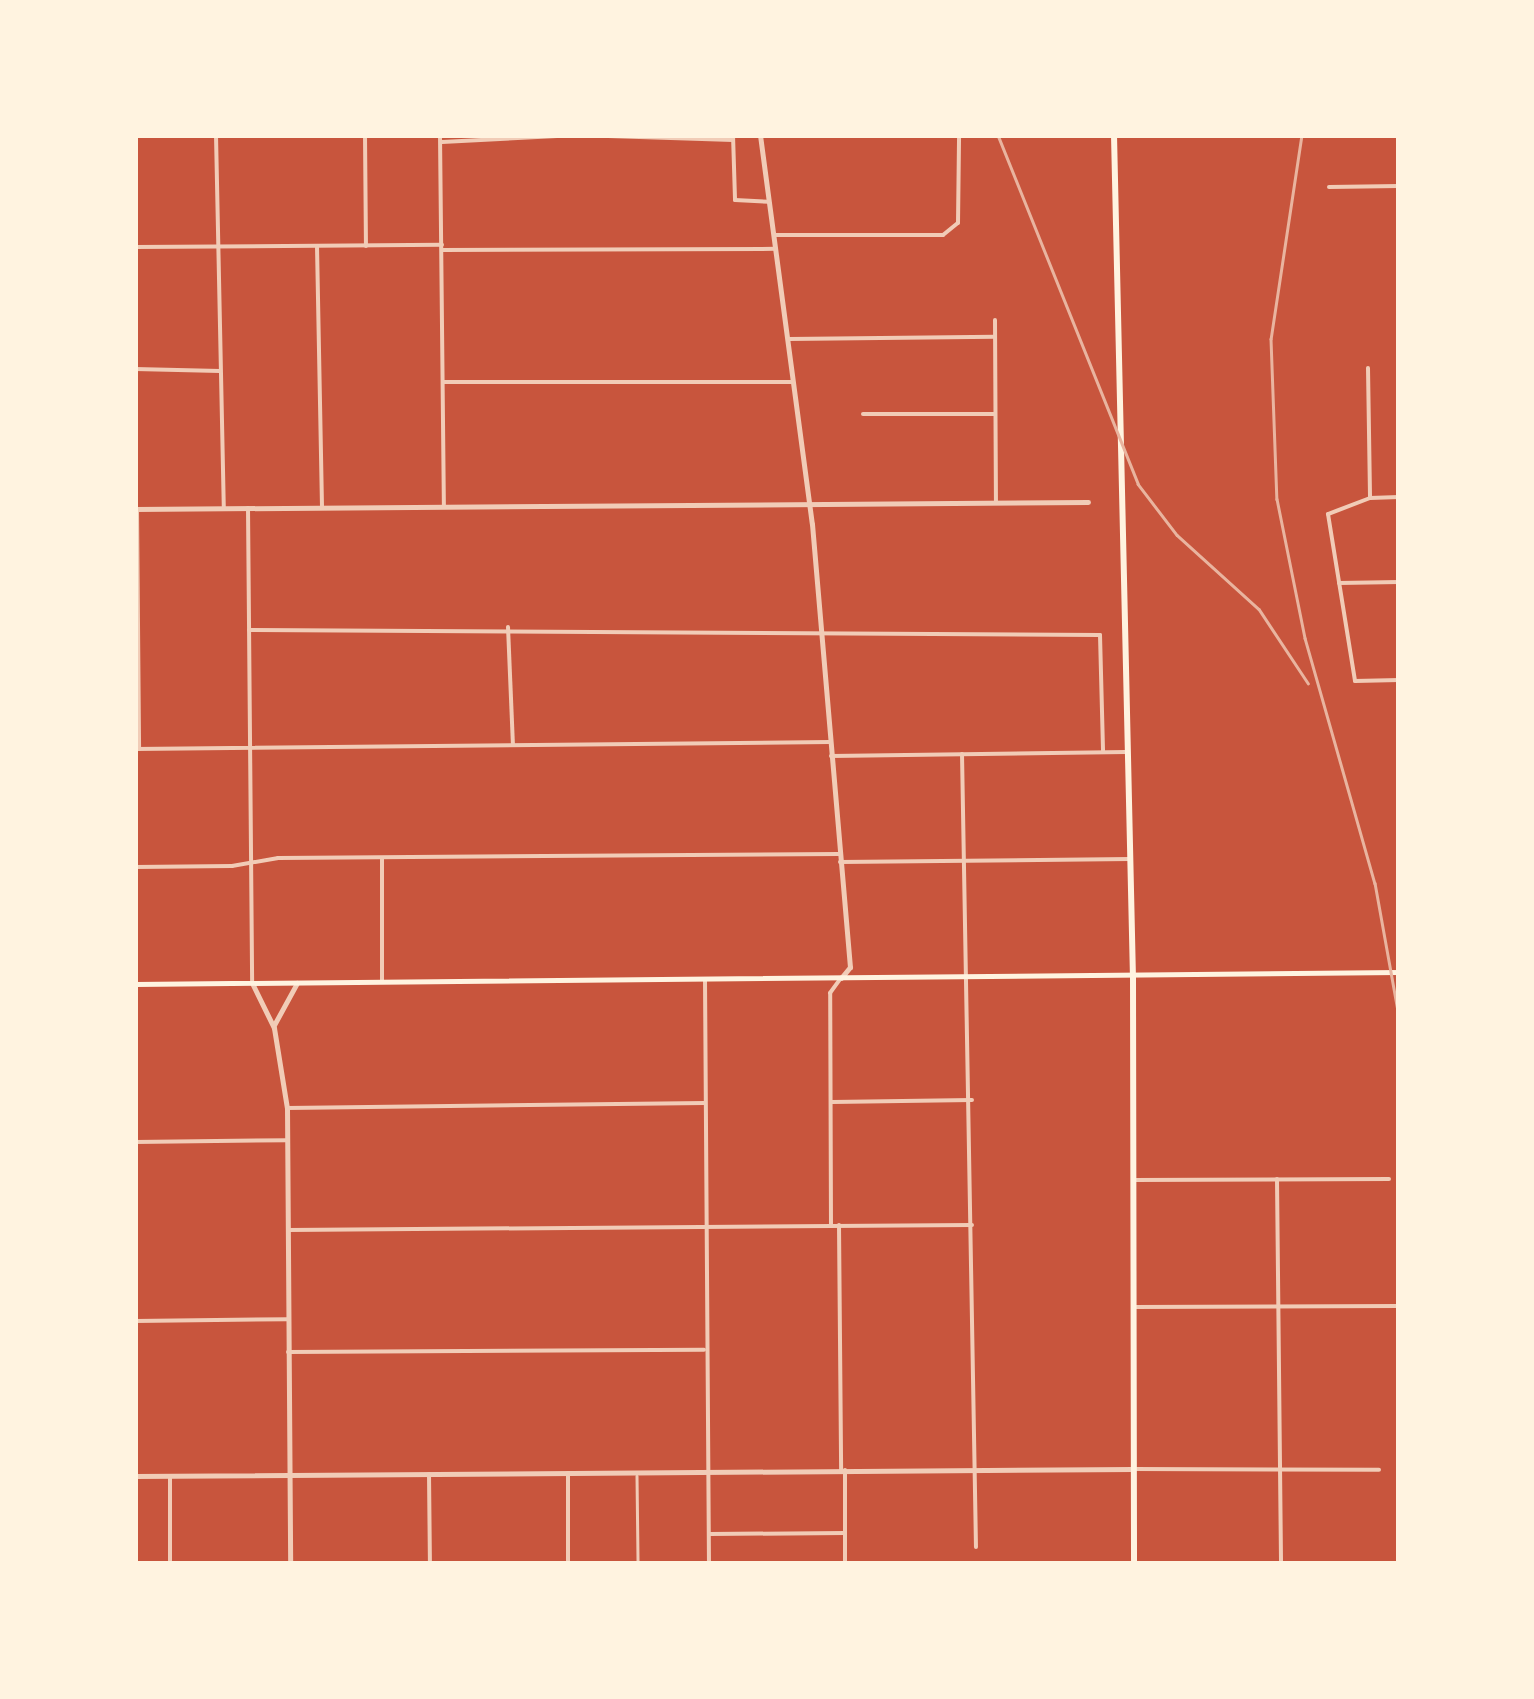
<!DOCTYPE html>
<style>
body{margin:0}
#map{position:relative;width:1534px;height:1699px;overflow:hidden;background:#c8553d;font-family:Helvetica,sans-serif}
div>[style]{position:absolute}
.service>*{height:2.5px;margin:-1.25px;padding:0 1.25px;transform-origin:1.25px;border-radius:1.25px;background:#f1ccb7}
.minor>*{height:4px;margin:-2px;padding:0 2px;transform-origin:2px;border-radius:2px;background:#f1ccb7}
.tertiary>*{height:5px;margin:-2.5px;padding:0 2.5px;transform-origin:2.5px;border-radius:2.5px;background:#f1ccb7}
.secondary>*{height:5px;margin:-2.5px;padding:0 2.5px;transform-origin:2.5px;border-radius:2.5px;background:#fff3e0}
.primary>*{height:6px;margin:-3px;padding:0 3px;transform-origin:3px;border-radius:3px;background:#fff3e0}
.rail>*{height:2.5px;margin:-1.25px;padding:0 1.25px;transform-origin:1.25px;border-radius:1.25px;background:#e9b49f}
span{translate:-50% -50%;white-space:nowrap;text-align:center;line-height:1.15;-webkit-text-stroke:9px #fff3e0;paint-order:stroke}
.frame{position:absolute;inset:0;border:138px solid #fff3e0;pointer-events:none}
</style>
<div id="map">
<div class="service">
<i style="left:637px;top:1476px;width:88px;rotate:89.3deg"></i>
</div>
<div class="minor">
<i style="left:216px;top:135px;width:373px;rotate:88.8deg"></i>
<i style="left:365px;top:135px;width:111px;rotate:89.5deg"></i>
<i style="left:440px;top:135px;width:370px;rotate:89.4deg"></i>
<i style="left:733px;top:135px;width:65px;rotate:88.2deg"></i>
<i style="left:735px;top:200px;width:34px;rotate:3deg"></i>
<i style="left:442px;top:142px;width:135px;rotate:-3deg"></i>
<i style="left:577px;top:135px;width:156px;rotate:1.8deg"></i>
<i style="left:1329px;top:187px;width:70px;rotate:-0.8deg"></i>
<i style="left:774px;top:235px;width:169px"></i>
<i style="left:943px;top:235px;width:19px;rotate:-39deg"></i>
<i style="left:958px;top:223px;width:88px;rotate:-89.3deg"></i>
<i style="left:317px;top:246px;width:260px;rotate:88.9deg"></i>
<i style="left:135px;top:247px;width:307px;rotate:-0.4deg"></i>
<i style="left:442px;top:250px;width:333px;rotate:-0.2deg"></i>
<i style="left:995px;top:320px;width:182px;rotate:89.7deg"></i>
<i style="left:789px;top:339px;width:206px;rotate:-0.6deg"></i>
<i style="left:1368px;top:368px;width:130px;rotate:89.1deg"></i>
<i style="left:135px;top:369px;width:85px;rotate:1.3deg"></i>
<i style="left:443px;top:382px;width:350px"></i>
<i style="left:863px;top:414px;width:132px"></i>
<i style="left:1399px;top:497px;width:29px;rotate:178deg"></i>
<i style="left:1370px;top:498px;width:45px;rotate:159.1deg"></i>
<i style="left:1328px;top:514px;width:169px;rotate:80.8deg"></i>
<i style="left:1355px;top:681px;width:44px;rotate:-1.3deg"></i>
<i style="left:248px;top:508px;width:475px;rotate:89.5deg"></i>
<i style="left:137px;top:509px;width:240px;rotate:89.5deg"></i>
<i style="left:1339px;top:583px;width:60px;rotate:-1deg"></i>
<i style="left:508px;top:627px;width:118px;rotate:87.6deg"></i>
<i style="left:249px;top:630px;width:851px;rotate:0.34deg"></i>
<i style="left:1100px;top:635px;width:117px;rotate:88.5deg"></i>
<i style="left:135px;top:749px;width:695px;rotate:-0.58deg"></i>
<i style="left:962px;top:754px;width:793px;rotate:88.99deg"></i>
<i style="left:831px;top:756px;width:295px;rotate:-0.8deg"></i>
<i style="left:382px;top:858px;width:124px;rotate:90deg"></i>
<i style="left:840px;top:862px;width:290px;rotate:-0.6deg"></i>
<i style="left:135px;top:867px;width:97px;rotate:-0.6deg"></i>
<i style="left:232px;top:866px;width:47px;rotate:-9.9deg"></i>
<i style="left:278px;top:858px;width:561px;rotate:-0.41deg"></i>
<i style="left:705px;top:979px;width:585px;rotate:89.61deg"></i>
<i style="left:832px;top:1102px;width:140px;rotate:-0.8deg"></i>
<i style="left:287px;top:1108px;width:418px;rotate:-0.7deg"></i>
<i style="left:135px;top:1142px;width:153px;rotate:-0.7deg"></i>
<i style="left:1277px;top:1179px;width:385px;rotate:89.4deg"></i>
<i style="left:1134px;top:1180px;width:255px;rotate:-0.2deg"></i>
<i style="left:831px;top:1225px;width:232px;rotate:-90.2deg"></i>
<i style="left:830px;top:993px;width:19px;rotate:-54deg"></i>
<i style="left:839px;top:1225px;width:245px;rotate:89.5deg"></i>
<i style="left:288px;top:1230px;width:684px;rotate:-0.42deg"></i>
<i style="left:1134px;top:1307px;width:265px;rotate:-0.2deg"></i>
<i style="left:135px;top:1321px;width:153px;rotate:-0.7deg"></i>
<i style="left:288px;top:1352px;width:416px;rotate:-0.3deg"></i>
<i style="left:1133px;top:1469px;width:246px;rotate:0.2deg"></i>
<i style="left:568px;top:1473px;width:91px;rotate:90deg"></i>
<i style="left:429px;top:1474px;width:90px;rotate:89.4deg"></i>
<i style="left:710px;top:1534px;width:135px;rotate:-0.4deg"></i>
<i style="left:170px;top:1564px;width:88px;rotate:-90deg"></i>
<i style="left:845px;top:1564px;width:94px;rotate:-90deg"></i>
</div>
<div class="tertiary">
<i style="left:760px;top:135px;width:392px;rotate:82.4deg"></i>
<i style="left:812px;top:524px;width:445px;rotate:85.1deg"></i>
<i style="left:850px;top:967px;width:14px;rotate:129deg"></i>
<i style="left:135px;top:509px;width:953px;rotate:-0.42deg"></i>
<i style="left:252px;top:983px;width:50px;rotate:63.9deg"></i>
<i style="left:274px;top:1028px;width:81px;rotate:80.8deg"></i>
<i style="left:287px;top:1108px;width:456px;rotate:89.6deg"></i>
<i style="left:274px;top:1025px;width:48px;rotate:-61.3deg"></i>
<i style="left:135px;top:1476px;width:998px;rotate:-0.4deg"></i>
</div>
<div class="secondary">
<i style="left:135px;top:984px;width:1264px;rotate:-0.54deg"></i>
</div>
<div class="primary">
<i style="left:1114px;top:135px;width:841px;rotate:88.71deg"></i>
<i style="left:1133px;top:976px;width:588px;rotate:89.9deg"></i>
</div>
<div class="rail">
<i style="left:998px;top:135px;width:376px;rotate:68.1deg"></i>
<i style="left:1138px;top:484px;width:64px;rotate:52.6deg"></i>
<i style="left:1177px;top:535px;width:110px;rotate:42.1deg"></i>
<i style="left:1259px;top:609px;width:89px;rotate:56.5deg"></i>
<i style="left:1302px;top:135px;width:206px;rotate:98.6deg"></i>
<i style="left:1271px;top:339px;width:160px;rotate:87.9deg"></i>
<i style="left:1277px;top:499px;width:142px;rotate:78.6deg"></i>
<i style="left:1305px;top:638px;width:255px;rotate:74.1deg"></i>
<i style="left:1375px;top:883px;width:135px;rotate:79.8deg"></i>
</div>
<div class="frame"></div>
</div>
